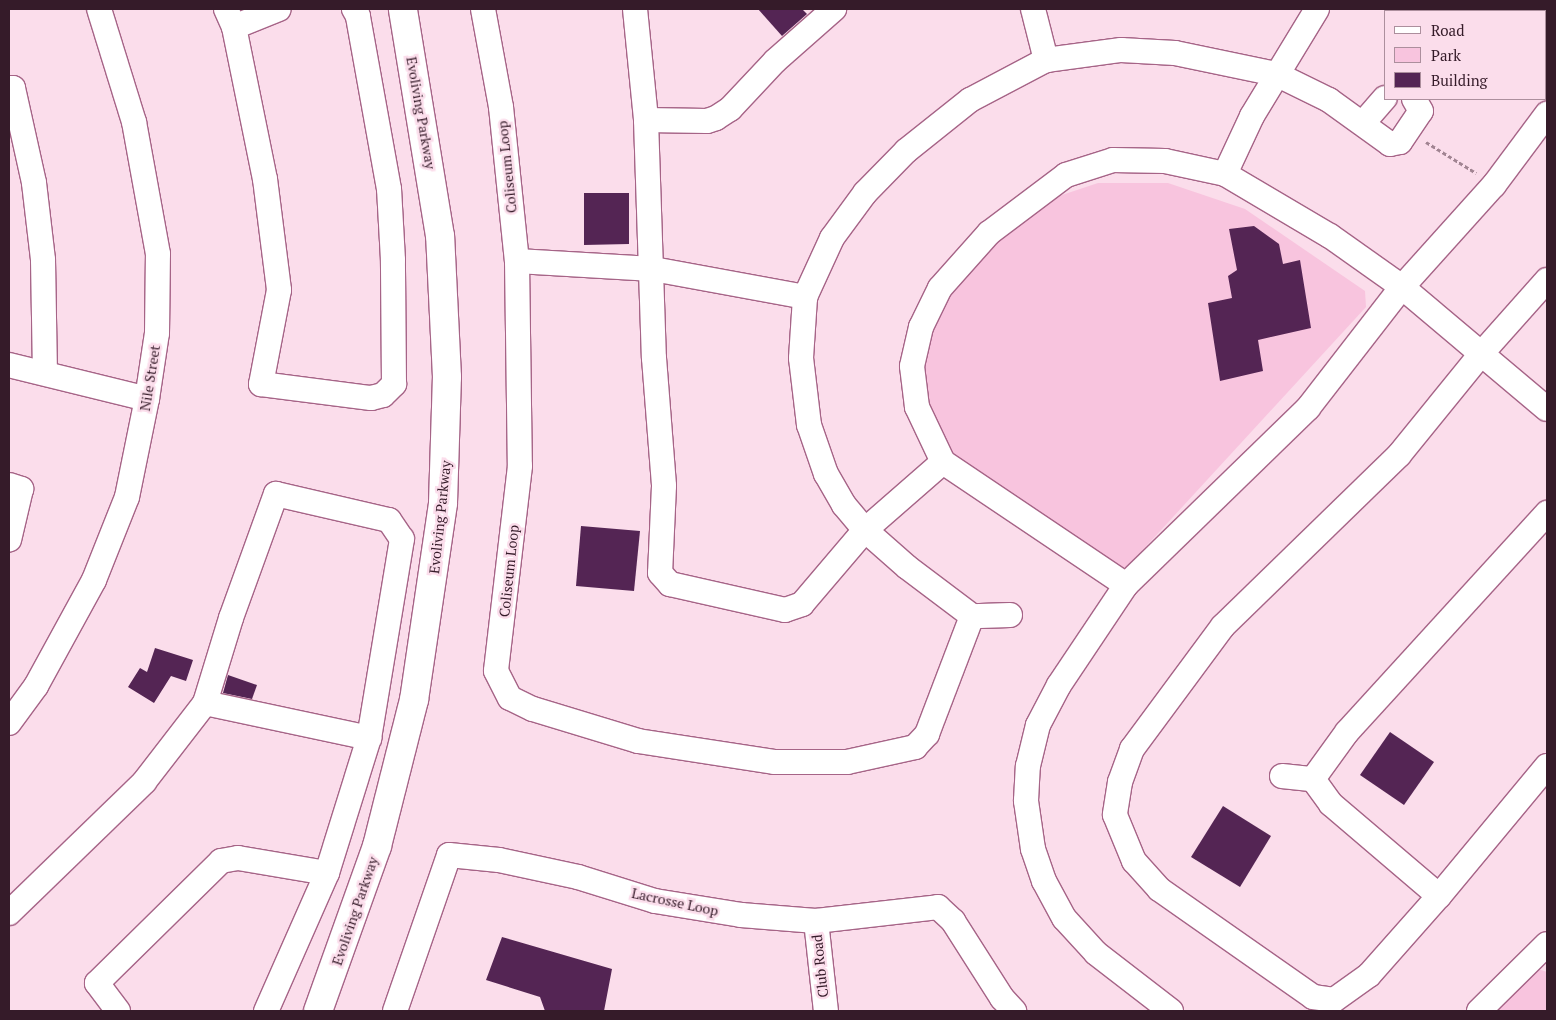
<!DOCTYPE html>
<style>
body{margin:0}
#map{position:relative;width:1556px;height:1020px;overflow:hidden;background:#fbddeb;font-family:"PT Serif",serif}
div>[style]{position:absolute}
.green>*{inset:0;background:#f8c4de}
.building>*{inset:0;background:#542554}
.path>*{height:3px;margin-top:-1.5px;transform-origin:0;background:repeating-linear-gradient(90deg,#a18492 0 4px,transparent 0 6.5px)}
.roads{filter:drop-shadow(1px 0 #a66487) drop-shadow(-1px 0 #a66487) drop-shadow(0 1px #a66487) drop-shadow(0 -1px #a66487)}
.minor>*{height:24px;margin:-12px;padding:0 12px;transform-origin:12px;border-radius:12px;background:#fff}
.tertiary>*{height:28px;margin:-14px;padding:0 14px;transform-origin:14px;border-radius:14px;background:#fff}
span{translate:-50% -50%;white-space:nowrap;text-align:center;line-height:1.15;-webkit-text-stroke:5px #fbddeb;paint-order:stroke}
.street-label{font-size:14px;color:#351b29}
.frame{position:absolute;inset:0;border:10px solid #351b29;pointer-events:none}
.legend{position:absolute;left:1384px;top:10px;width:162px;height:90px;box-sizing:border-box;background:#fbddeb;border:1px solid #ac8f9d;margin:0;padding:6px 9px;list-style:none;font-size:15px;color:#351b29}
.legend li{display:flex;align-items:center;gap:10px;height:25px}
.legend b{width:25px;border:1px solid #ac8f9d}
</style>
<div id="map">
<div class="green">
<i style="clip-path:polygon(1098px 183px,1168px 183px,1245px 209px,1365px 291px,1366px 307px,1128px 566px,1117px 570px,947px 459px,923px 404px,919px 365px,948px 287px,986px 246px,1050px 199px)"></i>
<i style="clip-path:polygon(1538px 969px,1547px 972px,1547px 1011px,1495px 1011px)"></i>
</div>
<div class="building">
<i style="clip-path:polygon(758px 9px,802px 9px,807px 14px,782px 36px)"></i>
<i style="clip-path:polygon(584px 193px,629px 193px,629px 244px,584px 245px)"></i>
<i style="clip-path:polygon(1254px 226px,1279px 244px,1283px 264px,1300px 260px,1311px 328px,1258px 340px,1263px 371px,1220px 381px,1208px 303px,1232px 298px,1228px 276px,1237px 270px,1229px 229px)"></i>
<i style="clip-path:polygon(581px 526px,640px 531px,634px 591px,576px 586px)"></i>
<i style="clip-path:polygon(155px 648px,193px 660px,186px 681px,171px 676px,154px 703px,128px 687px,140px 668px,147px 672px)"></i>
<i style="clip-path:polygon(228px 675px,257px 685px,252px 699px,223px 693px)"></i>
<i style="clip-path:polygon(1390px 732px,1434px 762px,1404px 805px,1360px 775px)"></i>
<i style="clip-path:polygon(1223px 806px,1271px 836px,1240px 887px,1191px 857px)"></i>
<i style="clip-path:polygon(502px 937px,612px 969px,604px 1011px,545px 1011px,540px 997px,486px 980px)"></i>
</div>
<div class="path">
<i style="left:1480px;top:9px;width:3px;rotate:45deg"></i>
<i style="left:1545px;top:78px;width:3px;rotate:45deg"></i>
<i style="left:1426px;top:142px;width:59px;rotate:31.8deg"></i>
</div>
<div class="roads">
<div class="minor">
<i style="left:226px;top:9px;width:20px;rotate:66deg"></i>
<i style="left:234px;top:27px;width:155px;rotate:78.5deg"></i>
<i style="left:265px;top:179px;width:112px;rotate:82.8deg"></i>
<i style="left:279px;top:290px;width:96px;rotate:100.8deg"></i>
<i style="left:261px;top:384px;width:111px;rotate:7.3deg"></i>
<i style="left:371px;top:398px;width:12px;rotate:-14deg"></i>
<i style="left:383px;top:395px;width:16px;rotate:-45deg"></i>
<i style="left:394px;top:384px;width:124px;rotate:-90.5deg"></i>
<i style="left:393px;top:260px;width:71px;rotate:-93.2deg"></i>
<i style="left:389px;top:189px;width:176px;rotate:-100.2deg"></i>
<i style="left:358px;top:16px;width:8px;rotate:-120deg"></i>
<i style="left:483px;top:9px;width:100px;rotate:79.6deg"></i>
<i style="left:501px;top:107px;width:155px;rotate:84.1deg"></i>
<i style="left:517px;top:261px;width:205px;rotate:89.2deg"></i>
<i style="left:520px;top:466px;width:206px;rotate:96.7deg"></i>
<i style="left:496px;top:671px;width:30px;rotate:63deg"></i>
<i style="left:510px;top:698px;width:25px;rotate:26deg"></i>
<i style="left:533px;top:709px;width:110px;rotate:16.9deg"></i>
<i style="left:638px;top:741px;width:139px;rotate:8.7deg"></i>
<i style="left:775px;top:762px;width:72px"></i>
<i style="left:847px;top:762px;width:70px;rotate:-12.4deg"></i>
<i style="left:915px;top:747px;width:18px;rotate:-47deg"></i>
<i style="left:927px;top:734px;width:126px;rotate:-69.1deg"></i>
<i style="left:635px;top:9px;width:112px;rotate:84.3deg"></i>
<i style="left:646px;top:120px;width:238px;rotate:88.1deg"></i>
<i style="left:654px;top:358px;width:128px;rotate:85.5deg"></i>
<i style="left:664px;top:486px;width:87px;rotate:92.6deg"></i>
<i style="left:660px;top:573px;width:15px;rotate:48deg"></i>
<i style="left:670px;top:584px;width:118px;rotate:12.7deg"></i>
<i style="left:785px;top:610px;width:18px;rotate:-19deg"></i>
<i style="left:802px;top:604px;width:97px;rotate:-49.6deg"></i>
<i style="left:865px;top:530px;width:103px;rotate:-41.1deg"></i>
<i style="left:1033px;top:9px;width:53px;rotate:75.7deg"></i>
<i style="left:234px;top:27px;width:48px;rotate:-21.8deg"></i>
<i style="left:9px;top:88px;width:4px"></i>
<i style="left:13px;top:88px;width:97px;rotate:77.5deg"></i>
<i style="left:34px;top:183px;width:78px;rotate:83.3deg"></i>
<i style="left:43px;top:260px;width:113px;rotate:89deg"></i>
<i style="left:646px;top:120px;width:61px;rotate:0.9deg"></i>
<i style="left:707px;top:121px;width:9px;rotate:-18deg"></i>
<i style="left:716px;top:118px;width:17px;rotate:-33deg"></i>
<i style="left:730px;top:109px;width:66px;rotate:-46.8deg"></i>
<i style="left:775px;top:61px;width:79px;rotate:-41.4deg"></i>
<i style="left:1363px;top:123px;width:33px;rotate:-49deg"></i>
<i style="left:1225px;top:174px;width:64px;rotate:-65deg"></i>
<i style="left:1252px;top:116px;width:125px;rotate:-58.7deg"></i>
<i style="left:517px;top:261px;width:136px;rotate:3.4deg"></i>
<i style="left:653px;top:269px;width:155px;rotate:10.4deg"></i>
<i style="left:1547px;top:280px;width:99px;rotate:131.7deg"></i>
<i style="left:1481px;top:354px;width:130px;rotate:129.1deg"></i>
<i style="left:1399px;top:455px;width:245px;rotate:135.8deg"></i>
<i style="left:1223px;top:626px;width:153px;rotate:126.5deg"></i>
<i style="left:1132px;top:749px;width:35px;rotate:110deg"></i>
<i style="left:1120px;top:782px;width:33px;rotate:99deg"></i>
<i style="left:1115px;top:815px;width:50px;rotate:67.6deg"></i>
<i style="left:1134px;top:861px;width:38px;rotate:48deg"></i>
<i style="left:1159px;top:889px;width:188px;rotate:35deg"></i>
<i style="left:1313px;top:997px;width:21px;rotate:8deg"></i>
<i style="left:1334px;top:1000px;width:43px;rotate:-35.5deg"></i>
<i style="left:1369px;top:975px;width:106px;rotate:-48.5deg"></i>
<i style="left:1439px;top:896px;width:169px;rotate:-50.3deg"></i>
<i style="left:9px;top:365px;width:142px;rotate:13.8deg"></i>
<i style="left:9px;top:485px;width:13px;rotate:18deg"></i>
<i style="left:21px;top:489px;width:52px;rotate:103.2deg"></i>
<i style="left:1126px;top:585px;width:220px;rotate:-146.1deg"></i>
<i style="left:943px;top:462px;width:61px;rotate:-115.3deg"></i>
<i style="left:917px;top:407px;width:41px;rotate:-97deg"></i>
<i style="left:912px;top:366px;width:40px;rotate:-77deg"></i>
<i style="left:921px;top:327px;width:43px;rotate:-64deg"></i>
<i style="left:940px;top:288px;width:74px;rotate:-48.3deg"></i>
<i style="left:989px;top:233px;width:96px;rotate:-37deg"></i>
<i style="left:1066px;top:175px;width:49px;rotate:-17.7deg"></i>
<i style="left:1113px;top:160px;width:52px;rotate:1.1deg"></i>
<i style="left:1165px;top:161px;width:61px;rotate:12.2deg"></i>
<i style="left:1225px;top:174px;width:122px;rotate:30.6deg"></i>
<i style="left:1330px;top:236px;width:88px;rotate:35.3deg"></i>
<i style="left:1402px;top:287px;width:189px;rotate:40.1deg"></i>
<i style="left:1010px;top:615px;width:38px;rotate:178deg"></i>
<i style="left:972px;top:616px;width:81px;rotate:-143deg"></i>
<i style="left:907px;top:567px;width:56px;rotate:-138.6deg"></i>
<i style="left:865px;top:530px;width:33px;rotate:-130deg"></i>
<i style="left:844px;top:505px;width:36px;rotate:-120deg"></i>
<i style="left:826px;top:474px;width:52px;rotate:-109.1deg"></i>
<i style="left:809px;top:425px;width:67px;rotate:-96.8deg"></i>
<i style="left:801px;top:358px;width:61px;rotate:-86.2deg"></i>
<i style="left:805px;top:297px;width:65px;rotate:-65.4deg"></i>
<i style="left:832px;top:238px;width:56px;rotate:-53.7deg"></i>
<i style="left:865px;top:193px;width:59px;rotate:-45.7deg"></i>
<i style="left:906px;top:151px;width:82px;rotate:-38.6deg"></i>
<i style="left:970px;top:100px;width:86px;rotate:-27.8deg"></i>
<i style="left:1046px;top:60px;width:76px;rotate:-7.6deg"></i>
<i style="left:1121px;top:50px;width:54px;rotate:3.2deg"></i>
<i style="left:1175px;top:53px;width:103px;rotate:11.7deg"></i>
<i style="left:1276px;top:74px;width:59px;rotate:26.1deg"></i>
<i style="left:1329px;top:100px;width:75px;rotate:35.8deg"></i>
<i style="left:1390px;top:144px;width:10px;rotate:-11deg"></i>
<i style="left:1400px;top:142px;width:37px;rotate:-56deg"></i>
<i style="left:1421px;top:111px;width:14px;rotate:-120deg"></i>
<i style="left:205px;top:703px;width:168px;rotate:12deg"></i>
<i style="left:9px;top:723px;width:46px;rotate:-53.9deg"></i>
<i style="left:36px;top:686px;width:121px;rotate:-61.3deg"></i>
<i style="left:94px;top:580px;width:89px;rotate:-68.3deg"></i>
<i style="left:127px;top:497px;width:100px;rotate:-78.5deg"></i>
<i style="left:147px;top:399px;width:67px;rotate:-81.4deg"></i>
<i style="left:157px;top:333px;width:79px;rotate:-89.3deg"></i>
<i style="left:158px;top:254px;width:134px;rotate:-100.3deg"></i>
<i style="left:134px;top:122px;width:118px;rotate:-107.2deg"></i>
<i style="left:1282px;top:776px;width:31px;rotate:6deg"></i>
<i style="left:1439px;top:896px;width:142px;rotate:-139.6deg"></i>
<i style="left:1331px;top:804px;width:31px;rotate:-126deg"></i>
<i style="left:1313px;top:779px;width:58px;rotate:-54.1deg"></i>
<i style="left:1347px;top:732px;width:297px;rotate:-47.6deg"></i>
<i style="left:9px;top:913px;width:188px;rotate:-44.1deg"></i>
<i style="left:144px;top:782px;width:100px;rotate:-52.3deg"></i>
<i style="left:205px;top:703px;width:89px;rotate:-73deg"></i>
<i style="left:231px;top:618px;width:132px;rotate:-70.1deg"></i>
<i style="left:276px;top:494px;width:116px;rotate:13deg"></i>
<i style="left:389px;top:520px;width:23px;rotate:56deg"></i>
<i style="left:402px;top:539px;width:202px;rotate:99.4deg"></i>
<i style="left:369px;top:738px;width:141px;rotate:107.3deg"></i>
<i style="left:327px;top:873px;width:151px;rotate:113.8deg"></i>
<i style="left:816px;top:921px;width:91px;rotate:83.7deg"></i>
<i style="left:118px;top:1011px;width:35px;rotate:-127deg"></i>
<i style="left:97px;top:983px;width:174px;rotate:-44.5deg"></i>
<i style="left:221px;top:861px;width:17px;rotate:-10deg"></i>
<i style="left:238px;top:858px;width:90px;rotate:9.6deg"></i>
<i style="left:395px;top:1011px;width:165px;rotate:-70.9deg"></i>
<i style="left:449px;top:855px;width:50px;rotate:5.7deg"></i>
<i style="left:499px;top:860px;width:81px;rotate:12.1deg"></i>
<i style="left:578px;top:877px;width:81px;rotate:17.3deg"></i>
<i style="left:655px;top:901px;width:87px;rotate:9.2deg"></i>
<i style="left:741px;top:915px;width:75px;rotate:4.6deg"></i>
<i style="left:816px;top:921px;width:123px;rotate:-6.5deg"></i>
<i style="left:938px;top:907px;width:21px;rotate:43deg"></i>
<i style="left:953px;top:921px;width:91px;rotate:57.5deg"></i>
<i style="left:1002px;top:998px;width:18px;rotate:47deg"></i>
<i style="left:1171px;top:1011px;width:95px;rotate:-142.3deg"></i>
<i style="left:1096px;top:953px;width:47px;rotate:-132.4deg"></i>
<i style="left:1064px;top:918px;width:42px;rotate:-118.4deg"></i>
<i style="left:1044px;top:881px;width:34px;rotate:-109deg"></i>
<i style="left:1033px;top:849px;width:49px;rotate:-98.3deg"></i>
<i style="left:1026px;top:801px;width:35px;rotate:-87deg"></i>
<i style="left:1028px;top:766px;width:42px;rotate:-76.3deg"></i>
<i style="left:1038px;top:725px;width:45px;rotate:-62.3deg"></i>
<i style="left:1059px;top:685px;width:120px;rotate:-56.2deg"></i>
<i style="left:1126px;top:585px;width:254px;rotate:-44.2deg"></i>
<i style="left:1308px;top:408px;width:153px;rotate:-52.2deg"></i>
<i style="left:1402px;top:287px;width:137px;rotate:-48deg"></i>
<i style="left:1494px;top:185px;width:89px;rotate:-53.3deg"></i>
<i style="left:1479px;top:1011px;width:95px;rotate:-44.6deg"></i>
</div>
<div class="tertiary">
<i style="left:318px;top:1011px;width:175px;rotate:-70.3deg"></i>
<i style="left:377px;top:846px;width:151px;rotate:-75.8deg"></i>
<i style="left:414px;top:700px;width:199px;rotate:-81.6deg"></i>
<i style="left:443px;top:503px;width:126px;rotate:-88.2deg"></i>
<i style="left:447px;top:377px;width:141px;rotate:-92.8deg"></i>
<i style="left:440px;top:236px;width:230px;rotate:-99.3deg"></i>
</div>
</div>
<div class="street-label">
<span style="left:421px;top:113px;rotate:80deg">Evoliving Parkway</span>
<span style="left:507px;top:167px;rotate:-96deg">Coliseum Loop</span>
<span style="left:150px;top:378px;rotate:-81deg">Nile Street</span>
<span style="left:440px;top:517px;rotate:-84deg">Evoliving Parkway</span>
<span style="left:509px;top:571px;rotate:-84deg">Coliseum Loop</span>
<span style="left:675px;top:902px;rotate:12deg">Lacrosse Loop</span>
<span style="left:355px;top:911px;rotate:-71deg">Evoliving Parkway</span>
<span style="left:820px;top:966px;rotate:-96deg">Club Road</span>
</div>
<div class="frame"></div>
<ul class="legend">
<li><b style="height:6px;background:#fff"></b>Road</li>
<li><b style="height:14px;background:#f8c4de"></b>Park</li>
<li><b style="height:14px;background:#542554"></b>Building</li>
</ul>
</div>
